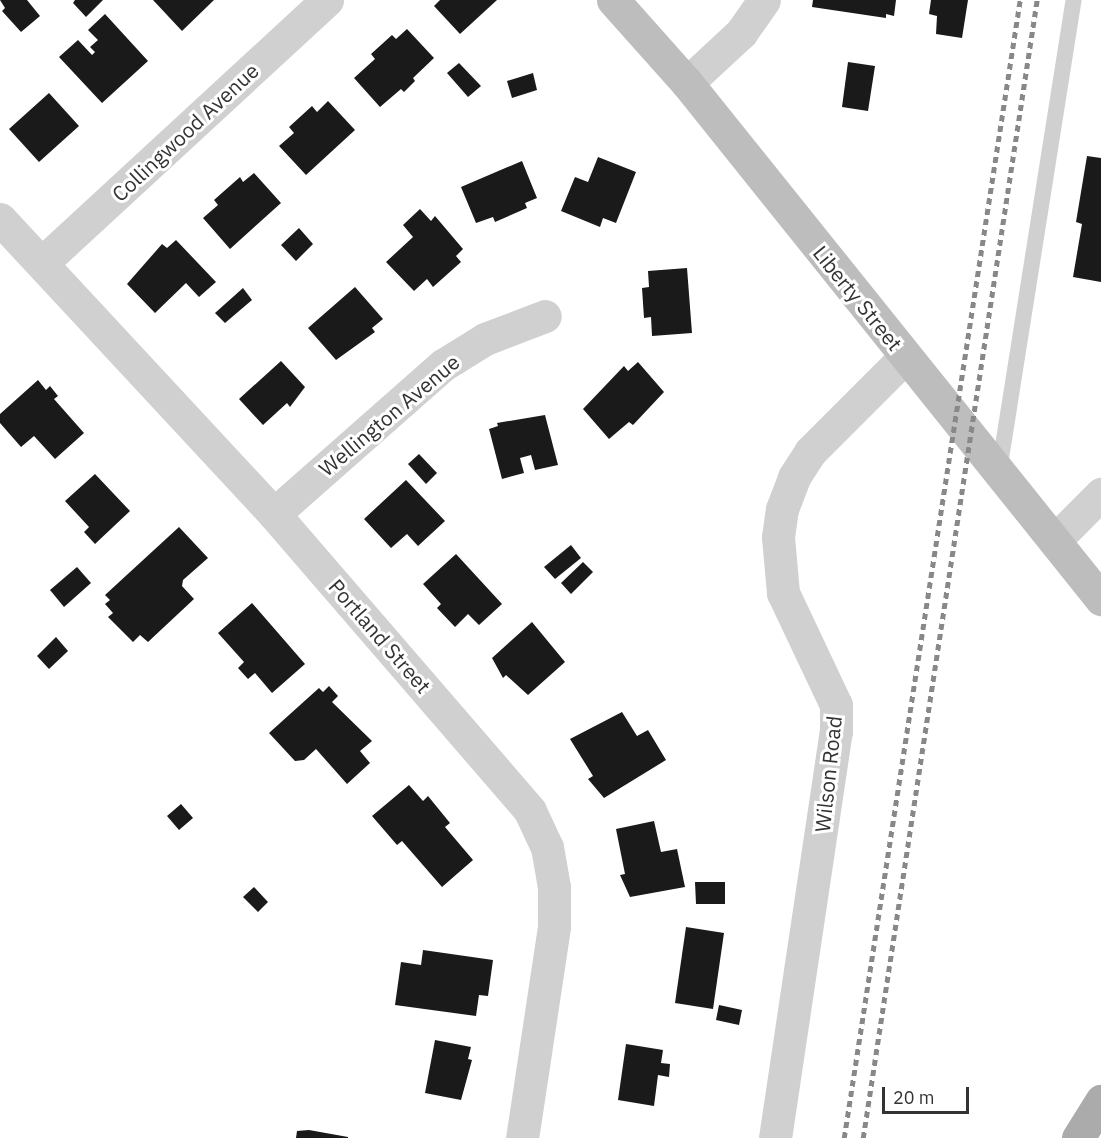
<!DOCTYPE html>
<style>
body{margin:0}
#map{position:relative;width:1101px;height:1138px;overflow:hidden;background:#fff;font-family:"IBM Plex Sans",sans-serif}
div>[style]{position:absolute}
.building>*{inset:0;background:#1a1a1a}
.service>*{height:16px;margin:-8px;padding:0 8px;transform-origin:8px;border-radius:8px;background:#d0d0d0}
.minor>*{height:33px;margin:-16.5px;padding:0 16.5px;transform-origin:16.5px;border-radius:16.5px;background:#d0d0d0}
.secondary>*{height:33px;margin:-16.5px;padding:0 16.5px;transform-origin:16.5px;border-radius:16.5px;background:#bdbdbd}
.primary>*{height:33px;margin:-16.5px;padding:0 16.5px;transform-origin:16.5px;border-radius:16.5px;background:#ababab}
.rail>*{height:4.5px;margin-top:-2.25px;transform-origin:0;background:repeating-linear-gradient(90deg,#888 0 6px,transparent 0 10.5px)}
span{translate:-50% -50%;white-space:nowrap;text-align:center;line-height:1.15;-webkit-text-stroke:6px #fff;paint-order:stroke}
.street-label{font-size:21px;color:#333}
.scale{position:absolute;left:882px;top:1087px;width:87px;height:27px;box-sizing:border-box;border:3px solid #333;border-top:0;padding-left:8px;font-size:18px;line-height:21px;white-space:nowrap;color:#333;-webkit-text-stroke:4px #fff;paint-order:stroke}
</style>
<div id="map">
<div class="building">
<i style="clip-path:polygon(0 0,27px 0,40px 16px,21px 32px,2px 11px,5px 8px)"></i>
<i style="clip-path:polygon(75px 0,103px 0,86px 17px,73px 3px)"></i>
<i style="clip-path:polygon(153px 0,214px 0,182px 31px)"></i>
<i style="clip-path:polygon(440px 0,497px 0,460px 34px,434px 6px)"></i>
<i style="clip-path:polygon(813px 0,896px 0,894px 16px,886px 14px,886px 18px,812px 7px)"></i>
<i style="clip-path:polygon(931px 0,968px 0,962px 38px,936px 34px,937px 16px,929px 14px)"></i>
<i style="clip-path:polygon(105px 14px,148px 61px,102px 103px,59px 57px,78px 40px,92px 55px,95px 52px,90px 47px,98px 40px,88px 30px)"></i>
<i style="clip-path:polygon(407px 29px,434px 58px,413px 78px,415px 81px,404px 92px,401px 89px,380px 107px,354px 78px,375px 59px,371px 54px,392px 35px,396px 39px)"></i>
<i style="clip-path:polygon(848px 62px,875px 66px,868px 111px,842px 107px)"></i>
<i style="clip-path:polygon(459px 63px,481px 86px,468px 97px,447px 73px)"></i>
<i style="clip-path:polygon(533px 73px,537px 90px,512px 98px,507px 81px)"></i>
<i style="clip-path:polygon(49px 93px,79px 126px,39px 162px,9px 129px)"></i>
<i style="clip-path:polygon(328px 101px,355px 130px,306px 175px,279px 146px,294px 133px,289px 127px,312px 106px,317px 112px)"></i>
<i style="clip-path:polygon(1087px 156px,1101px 158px,1101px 282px,1073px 277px,1082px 224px,1076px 222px)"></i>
<i style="clip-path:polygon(598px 157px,636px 172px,616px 223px,603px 218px,600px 227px,561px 211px,575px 177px,588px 182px)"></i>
<i style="clip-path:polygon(522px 161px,537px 198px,525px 203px,527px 208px,495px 222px,493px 217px,476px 223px,461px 187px)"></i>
<i style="clip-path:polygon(254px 173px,281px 203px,230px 249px,203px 218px,218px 205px,214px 200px,240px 177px,243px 182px)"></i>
<i style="clip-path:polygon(420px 209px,431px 221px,435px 216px,463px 249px,456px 256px,461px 262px,433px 287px,427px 279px,414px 291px,386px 262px,413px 237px,403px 225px)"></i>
<i style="clip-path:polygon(299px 228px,313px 244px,296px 261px,281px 245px)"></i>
<i style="clip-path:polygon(176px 240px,216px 282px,199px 297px,186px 283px,155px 313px,127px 284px,162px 244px,167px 248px)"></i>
<i style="clip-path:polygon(687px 268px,692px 333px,652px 336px,651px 317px,644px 318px,642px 288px,649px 287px,648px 271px)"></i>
<i style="clip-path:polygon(355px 287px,383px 319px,372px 328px,375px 332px,336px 360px,308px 328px)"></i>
<i style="clip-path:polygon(243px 288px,252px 300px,225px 323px,215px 313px)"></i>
<i style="clip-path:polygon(281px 361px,305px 387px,290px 407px,287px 403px,263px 425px,239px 399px)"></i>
<i style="clip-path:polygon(638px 362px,664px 392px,633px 425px,629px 422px,609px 439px,583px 409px,624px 366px,628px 371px)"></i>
<i style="clip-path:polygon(38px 380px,46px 390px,50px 386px,58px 396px,54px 399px,84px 433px,55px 459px,34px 436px,21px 447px,0 423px,0 414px)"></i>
<i style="clip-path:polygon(545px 415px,558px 465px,535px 470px,531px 455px,520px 458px,524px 473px,502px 479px,489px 429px,498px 426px,497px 423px)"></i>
<i style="clip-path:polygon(419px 454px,437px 473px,426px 484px,408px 464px)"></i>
<i style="clip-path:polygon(95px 474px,130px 511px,95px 544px,84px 532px,89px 527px,65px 501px)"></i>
<i style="clip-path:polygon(406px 480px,445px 521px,418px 546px,407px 534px,391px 548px,364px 519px)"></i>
<i style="clip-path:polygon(179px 527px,208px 558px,183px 580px,182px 586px,194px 599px,148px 642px,140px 635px,133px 642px,108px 617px,113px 613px,105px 604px,110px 600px,105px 595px)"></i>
<i style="clip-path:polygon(571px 545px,581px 558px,555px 579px,544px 567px)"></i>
<i style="clip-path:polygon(456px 554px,502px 604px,479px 625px,468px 614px,455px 627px,437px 608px,441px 604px,423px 584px)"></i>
<i style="clip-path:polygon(583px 562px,593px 572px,571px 594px,561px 583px)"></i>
<i style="clip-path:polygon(77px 567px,91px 583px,64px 607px,50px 590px)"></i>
<i style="clip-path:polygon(252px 603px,305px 664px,272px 693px,255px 673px,248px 679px,238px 668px,244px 662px,218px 633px)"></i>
<i style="clip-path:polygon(532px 622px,565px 662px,528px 695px,506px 675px,503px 678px,492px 658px)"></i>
<i style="clip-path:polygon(56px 637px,68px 651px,49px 669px,37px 656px)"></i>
<i style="clip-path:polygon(329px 686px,338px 696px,332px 702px,372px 741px,360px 751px,370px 763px,347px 784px,316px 749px,304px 760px,295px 761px,269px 733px,319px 688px,323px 692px)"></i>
<i style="clip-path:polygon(622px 712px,637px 736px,648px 730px,666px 760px,604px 798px,588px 779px,593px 776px,570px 739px)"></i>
<i style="clip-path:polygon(409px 785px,423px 801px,428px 796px,450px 823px,445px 827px,473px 860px,442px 887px,402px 841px,397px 845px,372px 816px)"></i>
<i style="clip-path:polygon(181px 804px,193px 818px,179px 830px,167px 816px)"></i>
<i style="clip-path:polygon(654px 821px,661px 852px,677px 849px,685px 887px,630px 897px,620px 875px,625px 874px,616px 829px)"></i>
<i style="clip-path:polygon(695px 882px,725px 882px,725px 904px,696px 904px)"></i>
<i style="clip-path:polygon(254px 887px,268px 902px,258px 912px,243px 897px)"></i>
<i style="clip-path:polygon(686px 927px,724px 933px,713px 1009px,675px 1003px)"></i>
<i style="clip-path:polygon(423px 950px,493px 960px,488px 996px,479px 995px,476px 1016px,395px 1005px,401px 962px,421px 965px)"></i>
<i style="clip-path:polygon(719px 1005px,742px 1010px,739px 1025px,716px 1020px)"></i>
<i style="clip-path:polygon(435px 1040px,471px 1047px,468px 1059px,472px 1060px,461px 1100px,425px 1093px)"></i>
<i style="clip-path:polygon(626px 1044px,663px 1050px,661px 1063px,670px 1064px,669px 1077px,658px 1075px,654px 1106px,618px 1100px)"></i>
<i style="clip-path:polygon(309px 1130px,348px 1137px,348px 1138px,296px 1138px,297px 1131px)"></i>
</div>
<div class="service">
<i style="left:999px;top:471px;width:477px;rotate:-81deg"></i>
</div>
<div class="minor">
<i style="left:687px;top:83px;width:74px;rotate:-42.8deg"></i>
<i style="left:741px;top:33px;width:40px;rotate:-55.1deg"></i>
<i style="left:0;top:219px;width:403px;rotate:47.1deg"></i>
<i style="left:274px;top:514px;width:392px;rotate:49.2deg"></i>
<i style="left:530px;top:811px;width:40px;rotate:65deg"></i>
<i style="left:547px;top:847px;width:41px;rotate:80.1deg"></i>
<i style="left:554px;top:887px;width:40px;rotate:90deg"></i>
<i style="left:554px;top:927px;width:213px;rotate:98.6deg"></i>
<i style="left:42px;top:263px;width:388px;rotate:-42.7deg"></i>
<i style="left:274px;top:514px;width:225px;rotate:-41.4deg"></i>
<i style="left:443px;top:365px;width:49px;rotate:-31.8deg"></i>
<i style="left:485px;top:339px;width:64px;rotate:-21deg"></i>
<i style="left:1056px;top:539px;width:64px;rotate:-45deg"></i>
<i style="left:775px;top:1138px;width:411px;rotate:-81.5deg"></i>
<i style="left:836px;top:732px;width:27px;rotate:-90deg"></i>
<i style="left:836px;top:705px;width:124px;rotate:-115.3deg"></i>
<i style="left:783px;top:593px;width:56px;rotate:-95.1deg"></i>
<i style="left:778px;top:537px;width:28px;rotate:-82deg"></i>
<i style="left:782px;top:509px;width:34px;rotate:-69deg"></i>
<i style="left:794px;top:477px;width:30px;rotate:-57deg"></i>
<i style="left:810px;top:452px;width:134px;rotate:-45deg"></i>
</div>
<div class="secondary">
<i style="left:613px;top:0;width:111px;rotate:48.3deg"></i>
<i style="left:687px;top:83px;width:662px;rotate:51.26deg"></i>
</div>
<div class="primary">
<i style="left:1078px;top:1138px;width:44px;rotate:-58.1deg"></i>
</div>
<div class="rail">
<i style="left:844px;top:1138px;width:1152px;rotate:-81.21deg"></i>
<i style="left:863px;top:1138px;width:1151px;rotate:-81.31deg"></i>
</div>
<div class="street-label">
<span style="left:185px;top:132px;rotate:-43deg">Collingwood Avenue</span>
<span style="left:858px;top:298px;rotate:51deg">Liberty Street</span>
<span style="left:389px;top:415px;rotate:-40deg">Wellington Avenue</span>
<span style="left:380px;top:636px;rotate:49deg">Portland Street</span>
<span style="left:828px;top:774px;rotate:-84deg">Wilson Road</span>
</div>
<div class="scale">20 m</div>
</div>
